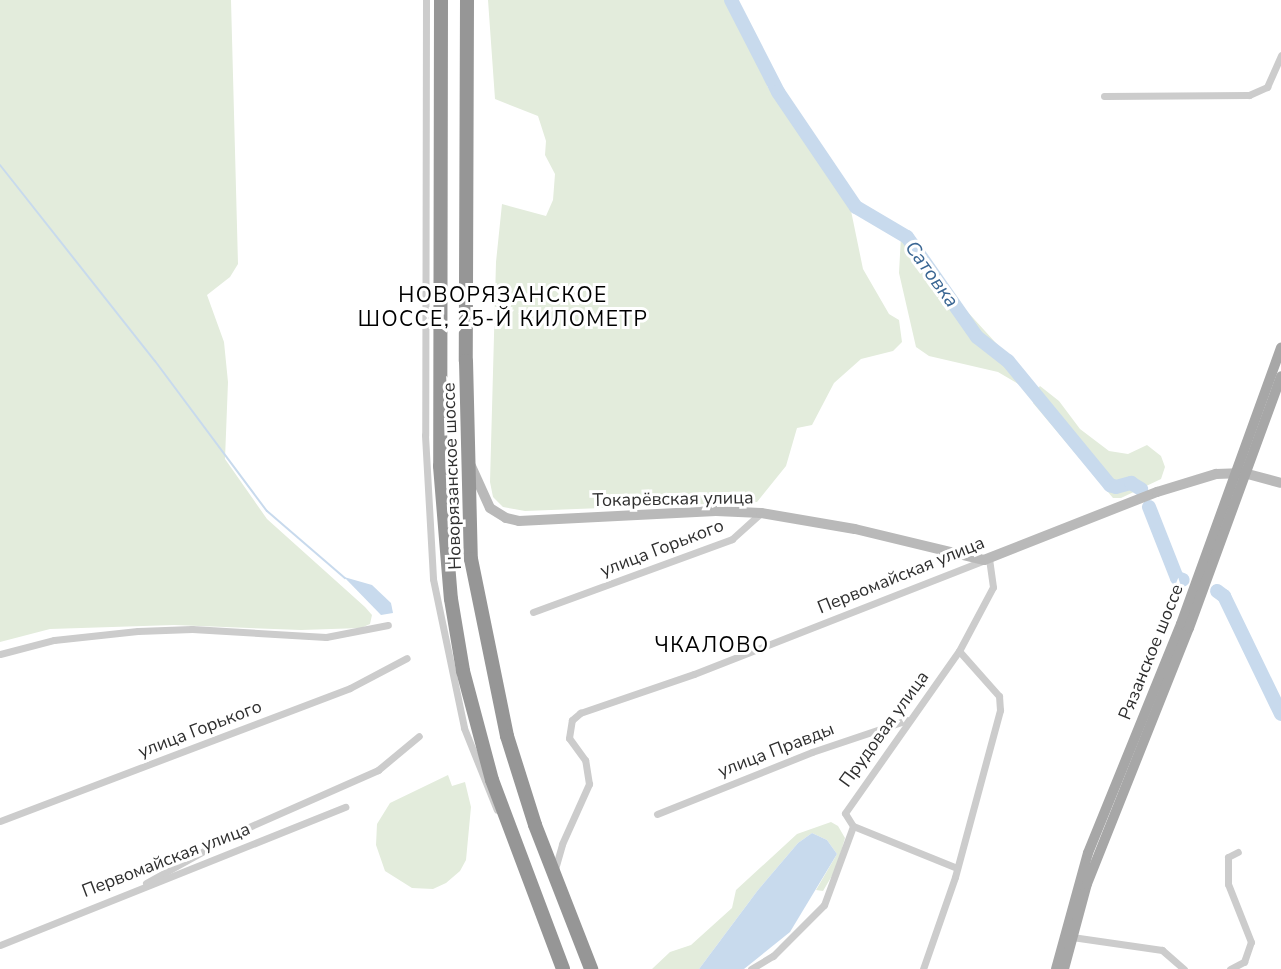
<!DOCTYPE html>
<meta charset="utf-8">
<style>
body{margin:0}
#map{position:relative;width:1281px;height:969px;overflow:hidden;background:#fff;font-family:"Nunito Sans",sans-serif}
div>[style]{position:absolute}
.green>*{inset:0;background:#e3ecdc}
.water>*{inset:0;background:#c8daed}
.stream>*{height:2px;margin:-1px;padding:0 1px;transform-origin:1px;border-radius:1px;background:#c8daed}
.river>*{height:14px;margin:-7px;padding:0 7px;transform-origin:7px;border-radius:7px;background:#c8daed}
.street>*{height:7px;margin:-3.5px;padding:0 3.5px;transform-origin:3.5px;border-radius:3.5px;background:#ccc}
.secondary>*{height:10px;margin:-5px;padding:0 5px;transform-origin:5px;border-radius:5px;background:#b9b9b9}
.primary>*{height:10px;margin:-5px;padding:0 5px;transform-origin:5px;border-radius:5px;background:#a7a7a7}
.highway>*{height:14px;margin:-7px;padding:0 7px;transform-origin:7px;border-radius:7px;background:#969696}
span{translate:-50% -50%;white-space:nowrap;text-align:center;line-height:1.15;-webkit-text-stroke:6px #fff;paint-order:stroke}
.street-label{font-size:18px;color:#2f2f2f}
.water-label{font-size:20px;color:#3a6693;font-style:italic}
.quarter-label{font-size:21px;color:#000;letter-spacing:1.5px}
</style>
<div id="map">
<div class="green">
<i style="clip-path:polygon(0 0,231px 0,238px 264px,230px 277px,207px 295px,224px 342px,228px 382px,225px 459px,267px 519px,365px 607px,372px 615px,370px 624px,361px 628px,301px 630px,174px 625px,50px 629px,0 642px)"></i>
<i style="clip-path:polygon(488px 0,729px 0,766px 72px,767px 86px,849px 201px,863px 269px,889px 314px,899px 320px,902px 342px,893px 351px,861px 359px,834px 383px,812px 425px,797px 428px,786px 466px,757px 502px,525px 511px,503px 507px,493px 497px,490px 482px,496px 262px,502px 204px,546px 216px,553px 200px,555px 174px,545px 155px,546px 141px,538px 116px,495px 99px)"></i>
<i style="clip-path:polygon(901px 236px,914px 240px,954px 297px,1027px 377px,1030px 382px,1025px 388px,998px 372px,929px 356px,916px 347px,899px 273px)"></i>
<i style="clip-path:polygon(1040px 386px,1059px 401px,1080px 429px,1109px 451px,1128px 454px,1147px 445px,1161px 456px,1165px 467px,1161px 479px,1121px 498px,1113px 498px,1033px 403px,1032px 394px)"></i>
<i style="clip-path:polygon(448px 775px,452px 786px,465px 782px,471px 807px,466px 860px,460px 871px,446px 883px,433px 889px,412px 888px,385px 871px,376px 845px,377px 824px,390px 803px)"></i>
<i style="clip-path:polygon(831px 822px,838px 826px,845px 838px,836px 869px,823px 891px,816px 890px,837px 854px,827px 840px,812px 833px,798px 843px,758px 890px,699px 969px,652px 969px,670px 952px,691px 945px,732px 908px,736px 890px,797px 834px)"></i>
</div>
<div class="water">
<i style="clip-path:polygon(344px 577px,372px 585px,391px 603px,393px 613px,381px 615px)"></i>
<i style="clip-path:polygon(812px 833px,827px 840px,837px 854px,790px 932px,744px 969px,699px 969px,758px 890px,798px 843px)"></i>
</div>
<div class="stream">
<i style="left:0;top:165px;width:250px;rotate:51.7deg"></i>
<i style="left:155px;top:361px;width:187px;rotate:53.3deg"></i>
<i style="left:267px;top:511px;width:103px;rotate:40.7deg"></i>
</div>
<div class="river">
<i style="left:731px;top:0;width:103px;rotate:62.9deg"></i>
<i style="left:778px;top:92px;width:139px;rotate:55.9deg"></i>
<i style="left:856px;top:207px;width:59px;rotate:30.5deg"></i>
<i style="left:907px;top:237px;width:122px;rotate:55deg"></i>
<i style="left:977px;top:337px;width:39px;rotate:38deg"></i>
<i style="left:1008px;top:361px;width:161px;rotate:50.6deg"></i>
<i style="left:1110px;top:485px;width:6px;rotate:18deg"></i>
<i style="left:1116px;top:487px;width:16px;rotate:-15deg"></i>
<i style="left:1131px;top:483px;width:12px;rotate:31deg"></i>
<i style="left:1149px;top:507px;width:76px;rotate:68.5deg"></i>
<i style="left:1177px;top:578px;width:6px;rotate:18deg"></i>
<i style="left:1217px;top:591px;width:9px;rotate:36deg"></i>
<i style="left:1224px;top:596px;width:131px;rotate:64.2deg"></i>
</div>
<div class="street">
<i style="left:426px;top:0;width:435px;rotate:90.1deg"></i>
<i style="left:425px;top:435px;width:144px;rotate:86.8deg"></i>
<i style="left:433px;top:579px;width:152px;rotate:78.2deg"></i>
<i style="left:464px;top:728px;width:88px;rotate:68.1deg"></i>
<i style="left:1104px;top:96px;width:145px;rotate:-0.4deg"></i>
<i style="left:1249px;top:95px;width:20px;rotate:-24deg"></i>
<i style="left:1267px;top:87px;width:35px;rotate:-66deg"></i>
<i style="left:533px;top:612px;width:212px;rotate:-20.1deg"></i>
<i style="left:732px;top:539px;width:39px;rotate:-42deg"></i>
<i style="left:0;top:654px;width:56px;rotate:-14.5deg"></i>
<i style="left:54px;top:640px;width:84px;rotate:-6.1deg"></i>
<i style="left:138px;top:631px;width:54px;rotate:-2.1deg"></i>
<i style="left:192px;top:629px;width:134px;rotate:3.4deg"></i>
<i style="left:326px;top:637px;width:63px;rotate:-11deg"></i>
<i style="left:657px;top:814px;width:167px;rotate:-21.8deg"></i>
<i style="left:812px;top:752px;width:100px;rotate:-18.6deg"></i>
<i style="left:0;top:821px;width:374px;rotate:-20.8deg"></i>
<i style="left:350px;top:688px;width:64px;rotate:-27.8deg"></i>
<i style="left:957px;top:868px;width:112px;rotate:-158deg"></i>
<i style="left:853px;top:826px;width:15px;rotate:-122deg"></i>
<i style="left:845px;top:813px;width:198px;rotate:-54.9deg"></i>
<i style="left:959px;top:651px;width:72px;rotate:-62deg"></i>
<i style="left:993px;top:587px;width:29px;rotate:-98deg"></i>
<i style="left:555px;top:869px;width:26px;rotate:-74deg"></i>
<i style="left:562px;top:844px;width:66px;rotate:-65.8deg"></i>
<i style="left:589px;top:784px;width:24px;rotate:-99deg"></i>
<i style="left:585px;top:760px;width:27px;rotate:-126deg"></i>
<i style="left:569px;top:738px;width:18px;rotate:-81deg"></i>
<i style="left:572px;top:720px;width:11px;rotate:-41deg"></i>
<i style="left:580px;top:713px;width:120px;rotate:-18.9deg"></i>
<i style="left:694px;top:674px;width:309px;rotate:-21.4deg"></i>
<i style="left:146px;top:883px;width:107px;rotate:-29deg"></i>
<i style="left:240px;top:831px;width:151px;rotate:-23.8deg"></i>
<i style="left:378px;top:770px;width:53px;rotate:-39.7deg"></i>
<i style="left:1072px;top:937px;width:91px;rotate:8.2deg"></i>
<i style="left:1162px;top:950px;width:29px;rotate:41deg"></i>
<i style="left:0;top:945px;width:372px;rotate:-21.8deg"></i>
<i style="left:751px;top:969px;width:26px;rotate:-31deg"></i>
<i style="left:773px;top:956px;width:72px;rotate:-45deg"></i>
<i style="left:824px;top:905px;width:84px;rotate:-69.8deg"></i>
<i style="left:923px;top:969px;width:97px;rotate:-70.8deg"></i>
<i style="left:955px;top:877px;width:173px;rotate:-74.9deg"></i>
<i style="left:1000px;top:710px;width:14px;rotate:-94deg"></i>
<i style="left:999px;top:696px;width:60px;rotate:-131.6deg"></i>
<i style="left:1230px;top:969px;width:16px;rotate:-27deg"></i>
<i style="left:1244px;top:962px;width:21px;rotate:-71deg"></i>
<i style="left:1251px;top:942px;width:62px;rotate:-111.6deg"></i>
<i style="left:1228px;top:884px;width:27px;rotate:-90deg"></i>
<i style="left:1228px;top:857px;width:11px;rotate:-27deg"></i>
</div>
<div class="secondary">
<i style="left:471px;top:466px;width:46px;rotate:65.7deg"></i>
<i style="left:490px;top:508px;width:19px;rotate:32deg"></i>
<i style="left:506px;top:518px;width:13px;rotate:13deg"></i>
<i style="left:519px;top:521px;width:197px;rotate:-2.9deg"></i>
<i style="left:716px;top:511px;width:45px;rotate:2.5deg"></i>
<i style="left:761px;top:513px;width:95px;rotate:9.7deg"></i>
<i style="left:855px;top:529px;width:133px;rotate:13.5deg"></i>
<i style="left:984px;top:560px;width:186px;rotate:-21.5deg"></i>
<i style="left:1157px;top:492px;width:62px;rotate:-17deg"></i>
<i style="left:1216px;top:474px;width:28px;rotate:-2deg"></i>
<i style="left:1244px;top:473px;width:38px;rotate:15deg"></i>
</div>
<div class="primary">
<i style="left:1056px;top:969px;width:120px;rotate:-74.6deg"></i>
<i style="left:1088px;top:853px;width:247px;rotate:-67.9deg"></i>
<i style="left:1181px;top:624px;width:294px;rotate:-70.1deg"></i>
<i style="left:1064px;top:969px;width:88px;rotate:-74.9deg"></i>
<i style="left:1087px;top:884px;width:276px;rotate:-68.3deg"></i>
<i style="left:1189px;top:628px;width:268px;rotate:-69.9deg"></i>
</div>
<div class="highway">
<i style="left:441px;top:0;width:466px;rotate:90.1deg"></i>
<i style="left:440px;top:466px;width:133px;rotate:85.3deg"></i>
<i style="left:451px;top:599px;width:73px;rotate:80.5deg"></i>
<i style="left:463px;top:671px;width:113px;rotate:75.1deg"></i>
<i style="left:492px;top:780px;width:202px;rotate:69.4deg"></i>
<i style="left:467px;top:0;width:361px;rotate:90.2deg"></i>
<i style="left:466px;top:361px;width:198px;rotate:88.6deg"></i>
<i style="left:471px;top:559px;width:181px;rotate:78.5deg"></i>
<i style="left:507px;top:736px;width:93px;rotate:72.5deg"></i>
<i style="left:535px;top:825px;width:155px;rotate:68.7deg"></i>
</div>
<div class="street-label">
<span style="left:452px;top:476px;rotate:-92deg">Новорязанское шоссе</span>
<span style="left:673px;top:499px;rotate:-1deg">Токарёвская улица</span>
<span style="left:662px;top:548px;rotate:-21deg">улица Горького</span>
<span style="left:901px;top:575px;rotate:-22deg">Первомайская улица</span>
<span style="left:1151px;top:652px;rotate:-68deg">Рязанское шоссе</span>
<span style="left:200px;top:729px;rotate:-21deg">улица Горького</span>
<span style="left:884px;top:729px;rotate:-54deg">Прудовая улица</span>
<span style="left:776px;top:750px;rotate:-21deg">улица Правды</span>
<span style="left:166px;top:860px;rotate:-21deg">Первомайская улица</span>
</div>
<div class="water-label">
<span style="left:932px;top:274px;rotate:54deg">Сатовка</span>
</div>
<div class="quarter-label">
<span style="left:503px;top:307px">НОВОРЯЗАНСКОЕ<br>ШОССЕ, 25-Й КИЛОМЕТР</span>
<span style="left:712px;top:645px">ЧКАЛОВО</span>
</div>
</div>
